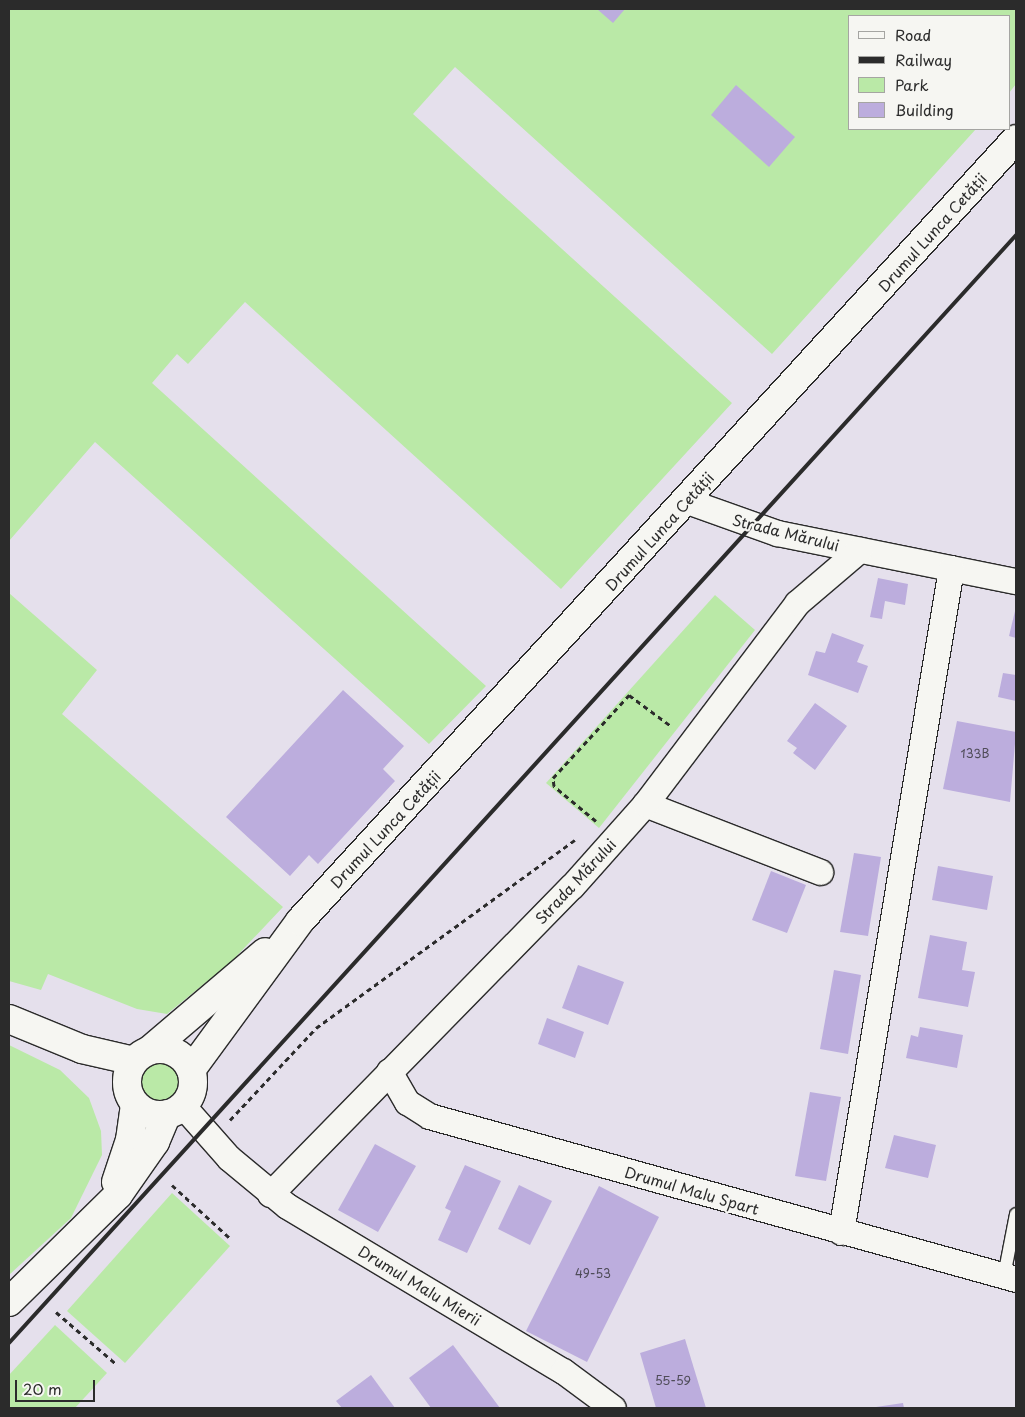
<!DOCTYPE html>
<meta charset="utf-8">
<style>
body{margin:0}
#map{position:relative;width:1025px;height:1417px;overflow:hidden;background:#e5e0ec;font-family:"Playpen Sans",sans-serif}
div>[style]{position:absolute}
.green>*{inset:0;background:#bae9a7}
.round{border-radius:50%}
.building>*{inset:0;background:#bcaddd}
.path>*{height:3px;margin-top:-1.5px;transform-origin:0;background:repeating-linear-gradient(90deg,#2b2b2b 0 5px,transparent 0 9px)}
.roads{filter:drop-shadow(1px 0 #2b2b2b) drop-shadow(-1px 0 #2b2b2b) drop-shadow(0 1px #2b2b2b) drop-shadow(0 -1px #2b2b2b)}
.lane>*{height:12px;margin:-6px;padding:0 6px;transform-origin:6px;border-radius:6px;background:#f6f6f2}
.street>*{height:25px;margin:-12.5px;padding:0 12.5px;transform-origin:12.5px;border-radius:12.5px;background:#f6f6f2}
.secondary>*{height:28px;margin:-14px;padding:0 14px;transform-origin:14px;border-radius:14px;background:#f6f6f2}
.secondary>.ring{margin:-14px;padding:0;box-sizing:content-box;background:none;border:28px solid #f6f6f2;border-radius:50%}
.rail>*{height:4px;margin:-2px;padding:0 2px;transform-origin:2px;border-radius:2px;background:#2b2b2b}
span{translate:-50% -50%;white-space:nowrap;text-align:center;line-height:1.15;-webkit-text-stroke:4.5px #f6f6f2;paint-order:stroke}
.number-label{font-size:12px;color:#4f4c58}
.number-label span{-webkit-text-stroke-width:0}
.street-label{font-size:15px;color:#2b2b2b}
.frame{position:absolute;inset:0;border:10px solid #2b2b2b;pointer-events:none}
.legend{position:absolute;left:848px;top:15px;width:162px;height:115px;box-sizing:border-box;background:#f6f6f2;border:1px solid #a5a5a2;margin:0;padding:6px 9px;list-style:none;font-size:15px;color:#2b2b2b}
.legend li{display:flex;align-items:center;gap:10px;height:25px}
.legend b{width:25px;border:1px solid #a5a5a2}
.scale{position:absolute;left:15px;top:1380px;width:80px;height:22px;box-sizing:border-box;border:2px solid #2b2b2b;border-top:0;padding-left:6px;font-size:15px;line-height:18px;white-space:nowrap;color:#2b2b2b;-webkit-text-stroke:4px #f6f6f2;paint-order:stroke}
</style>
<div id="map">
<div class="green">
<i style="clip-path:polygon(9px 9px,1016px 9px,1016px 84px,1009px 93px,1009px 16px,849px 16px,849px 129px,976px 129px,772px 354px,455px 67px,413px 114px,732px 403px,561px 589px,245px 302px,188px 364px,177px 354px,152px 383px,486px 686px,429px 744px,95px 442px,9px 541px)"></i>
<i style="clip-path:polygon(9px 593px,97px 670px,62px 714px,283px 907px,231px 962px,167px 1014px,137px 1009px,48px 974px,41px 990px,9px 981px)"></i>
<i style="clip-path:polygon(715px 595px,755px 630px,599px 828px,546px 783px)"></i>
<i style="clip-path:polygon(9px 1045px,60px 1070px,89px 1098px,101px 1131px,102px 1155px,71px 1218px,9px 1275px)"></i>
<i class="round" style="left:141px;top:1063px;width:38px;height:38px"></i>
<i style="clip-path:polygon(172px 1193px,230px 1246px,125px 1363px,67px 1311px)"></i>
<i style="clip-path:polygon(55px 1325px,107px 1373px,75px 1408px,9px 1408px,9px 1375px)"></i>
</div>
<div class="building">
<i style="clip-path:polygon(597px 9px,625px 9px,613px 23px)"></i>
<i style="clip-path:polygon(736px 85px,795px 137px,769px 167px,711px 115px)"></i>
<i style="clip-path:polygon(878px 578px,908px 584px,905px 605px,885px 601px,882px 619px,870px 617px)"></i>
<i style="clip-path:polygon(1016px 607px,1016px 638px,1009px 636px)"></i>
<i style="clip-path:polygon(832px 633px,864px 645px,857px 662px,868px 666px,858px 693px,808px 675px,816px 651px,825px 653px)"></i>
<i style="clip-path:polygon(1003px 673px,1016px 675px,1016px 701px,998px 697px)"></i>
<i style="clip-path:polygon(343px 690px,404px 746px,383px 769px,395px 781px,318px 864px,309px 855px,290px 876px,226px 817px)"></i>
<i style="clip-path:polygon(815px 703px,847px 726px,815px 770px,793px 753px,797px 748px,787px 741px)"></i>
<i style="clip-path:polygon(957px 721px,1016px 732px,1010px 802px,943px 789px)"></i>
<i style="clip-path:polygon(854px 853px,881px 857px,868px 936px,840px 932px)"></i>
<i style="clip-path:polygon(938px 866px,993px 876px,987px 910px,932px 900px)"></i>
<i style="clip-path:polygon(771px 871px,806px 885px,787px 933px,752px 920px)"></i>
<i style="clip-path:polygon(930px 935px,967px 942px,962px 970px,975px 972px,968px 1007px,918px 998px)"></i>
<i style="clip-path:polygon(578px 965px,624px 982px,608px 1025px,562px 1008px)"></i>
<i style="clip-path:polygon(834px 970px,861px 975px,848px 1054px,820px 1049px)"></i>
<i style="clip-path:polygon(547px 1018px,584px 1032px,575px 1058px,538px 1044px)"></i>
<i style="clip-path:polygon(920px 1027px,963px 1035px,957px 1068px,906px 1058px,911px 1035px,918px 1037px)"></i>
<i style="clip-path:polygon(810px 1092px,841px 1097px,826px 1181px,795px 1176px)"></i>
<i style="clip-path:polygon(894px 1135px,936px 1145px,928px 1178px,885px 1168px)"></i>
<i style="clip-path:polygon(375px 1144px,416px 1166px,378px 1232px,338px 1210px)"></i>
<i style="clip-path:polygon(465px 1165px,501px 1181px,467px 1253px,438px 1240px,451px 1211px,445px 1208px)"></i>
<i style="clip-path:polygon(519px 1185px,552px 1201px,530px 1245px,498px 1229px)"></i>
<i style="clip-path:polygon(599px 1186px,659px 1217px,587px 1362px,526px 1331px)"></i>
<i style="clip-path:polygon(685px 1339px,706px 1408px,656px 1408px,640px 1353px)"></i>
<i style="clip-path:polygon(453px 1345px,500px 1408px,431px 1408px,409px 1378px)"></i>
<i style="clip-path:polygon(371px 1375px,395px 1408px,342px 1408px,336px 1401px)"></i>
<i style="clip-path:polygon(903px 1403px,904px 1408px,876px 1408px,876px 1407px)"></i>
</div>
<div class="path">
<i style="left:596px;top:821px;width:55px;rotate:-140.2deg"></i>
<i style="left:554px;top:786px;width:8px;rotate:-97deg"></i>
<i style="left:553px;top:778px;width:113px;rotate:-47.5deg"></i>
<i style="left:629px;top:695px;width:52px;rotate:36.4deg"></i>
<i style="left:230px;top:1120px;width:126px;rotate:-46.9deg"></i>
<i style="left:316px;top:1028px;width:320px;rotate:-36deg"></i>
<i style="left:172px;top:1185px;width:80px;rotate:42.5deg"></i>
<i style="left:56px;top:1312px;width:79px;rotate:40.9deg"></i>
</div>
<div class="roads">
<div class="lane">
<i style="left:1004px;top:1276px;width:63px;rotate:-79deg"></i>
</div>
<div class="street">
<i style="left:687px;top:501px;width:96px;rotate:19.6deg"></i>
<i style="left:777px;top:533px;width:244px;rotate:11.4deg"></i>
<i style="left:645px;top:804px;width:188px;rotate:21.2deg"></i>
<i style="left:389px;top:1071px;width:36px;rotate:60deg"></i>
<i style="left:407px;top:1102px;width:26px;rotate:32deg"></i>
<i style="left:429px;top:1116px;width:609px;rotate:15.52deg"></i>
<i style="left:183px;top:1106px;width:69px;rotate:48.5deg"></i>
<i style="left:229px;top:1158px;width:75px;rotate:39.6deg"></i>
<i style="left:287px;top:1206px;width:322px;rotate:30.9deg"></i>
<i style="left:563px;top:1371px;width:62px;rotate:36.5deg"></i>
<i style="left:270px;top:1194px;width:431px;rotate:-45.6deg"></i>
<i style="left:572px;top:886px;width:110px;rotate:-48.3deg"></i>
<i style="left:645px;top:804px;width:252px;rotate:-52.9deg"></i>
<i style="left:797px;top:603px;width:82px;rotate:-40.5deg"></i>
<i style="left:841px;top:1232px;width:673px;rotate:-80.59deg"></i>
</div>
<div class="secondary">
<i style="left:9px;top:1019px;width:79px;rotate:22.3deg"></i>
<i style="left:82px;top:1049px;width:53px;rotate:13deg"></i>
<i class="ring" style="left:127px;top:1049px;width:38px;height:38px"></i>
<i style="left:150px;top:1050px;width:151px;rotate:-40.4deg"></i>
<i style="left:191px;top:1070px;width:185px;rotate:-53.8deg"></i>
<i style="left:300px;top:921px;width:1060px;rotate:-47.52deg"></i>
<i style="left:116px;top:1182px;width:44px;rotate:-71.6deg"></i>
<i style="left:130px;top:1140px;width:36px;rotate:-82deg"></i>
<i style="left:9px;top:1302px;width:153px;rotate:-44.5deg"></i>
<i style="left:118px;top:1195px;width:65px;rotate:-55.1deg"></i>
<i style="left:155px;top:1142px;width:30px;rotate:-67deg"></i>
</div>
</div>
<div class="rail">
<i style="left:9px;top:1343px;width:1497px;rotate:-47.73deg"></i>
</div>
<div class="number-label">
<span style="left:975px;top:754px">133B</span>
<span style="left:593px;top:1274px">49-53</span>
<span style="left:673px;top:1381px">55-59</span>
</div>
<div class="street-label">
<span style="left:932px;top:232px;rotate:-48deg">Drumul Lunca Cetății</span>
<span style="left:659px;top:531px;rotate:-48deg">Drumul Lunca Cetății</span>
<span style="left:786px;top:532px;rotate:14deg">Strada Mărului</span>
<span style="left:385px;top:829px;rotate:-47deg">Drumul Lunca Cetății</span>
<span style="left:575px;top:881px;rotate:-47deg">Strada Mărului</span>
<span style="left:692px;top:1190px;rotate:16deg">Drumul Malu Spart</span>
<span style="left:420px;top:1285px;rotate:31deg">Drumul Malu Mierii</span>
</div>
<div class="frame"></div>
<ul class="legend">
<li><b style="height:6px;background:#f6f6f2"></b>Road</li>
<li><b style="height:6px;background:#2b2b2b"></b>Railway</li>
<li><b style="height:14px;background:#bae9a7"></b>Park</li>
<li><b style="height:14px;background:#bcaddd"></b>Building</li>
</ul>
<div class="scale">20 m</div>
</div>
